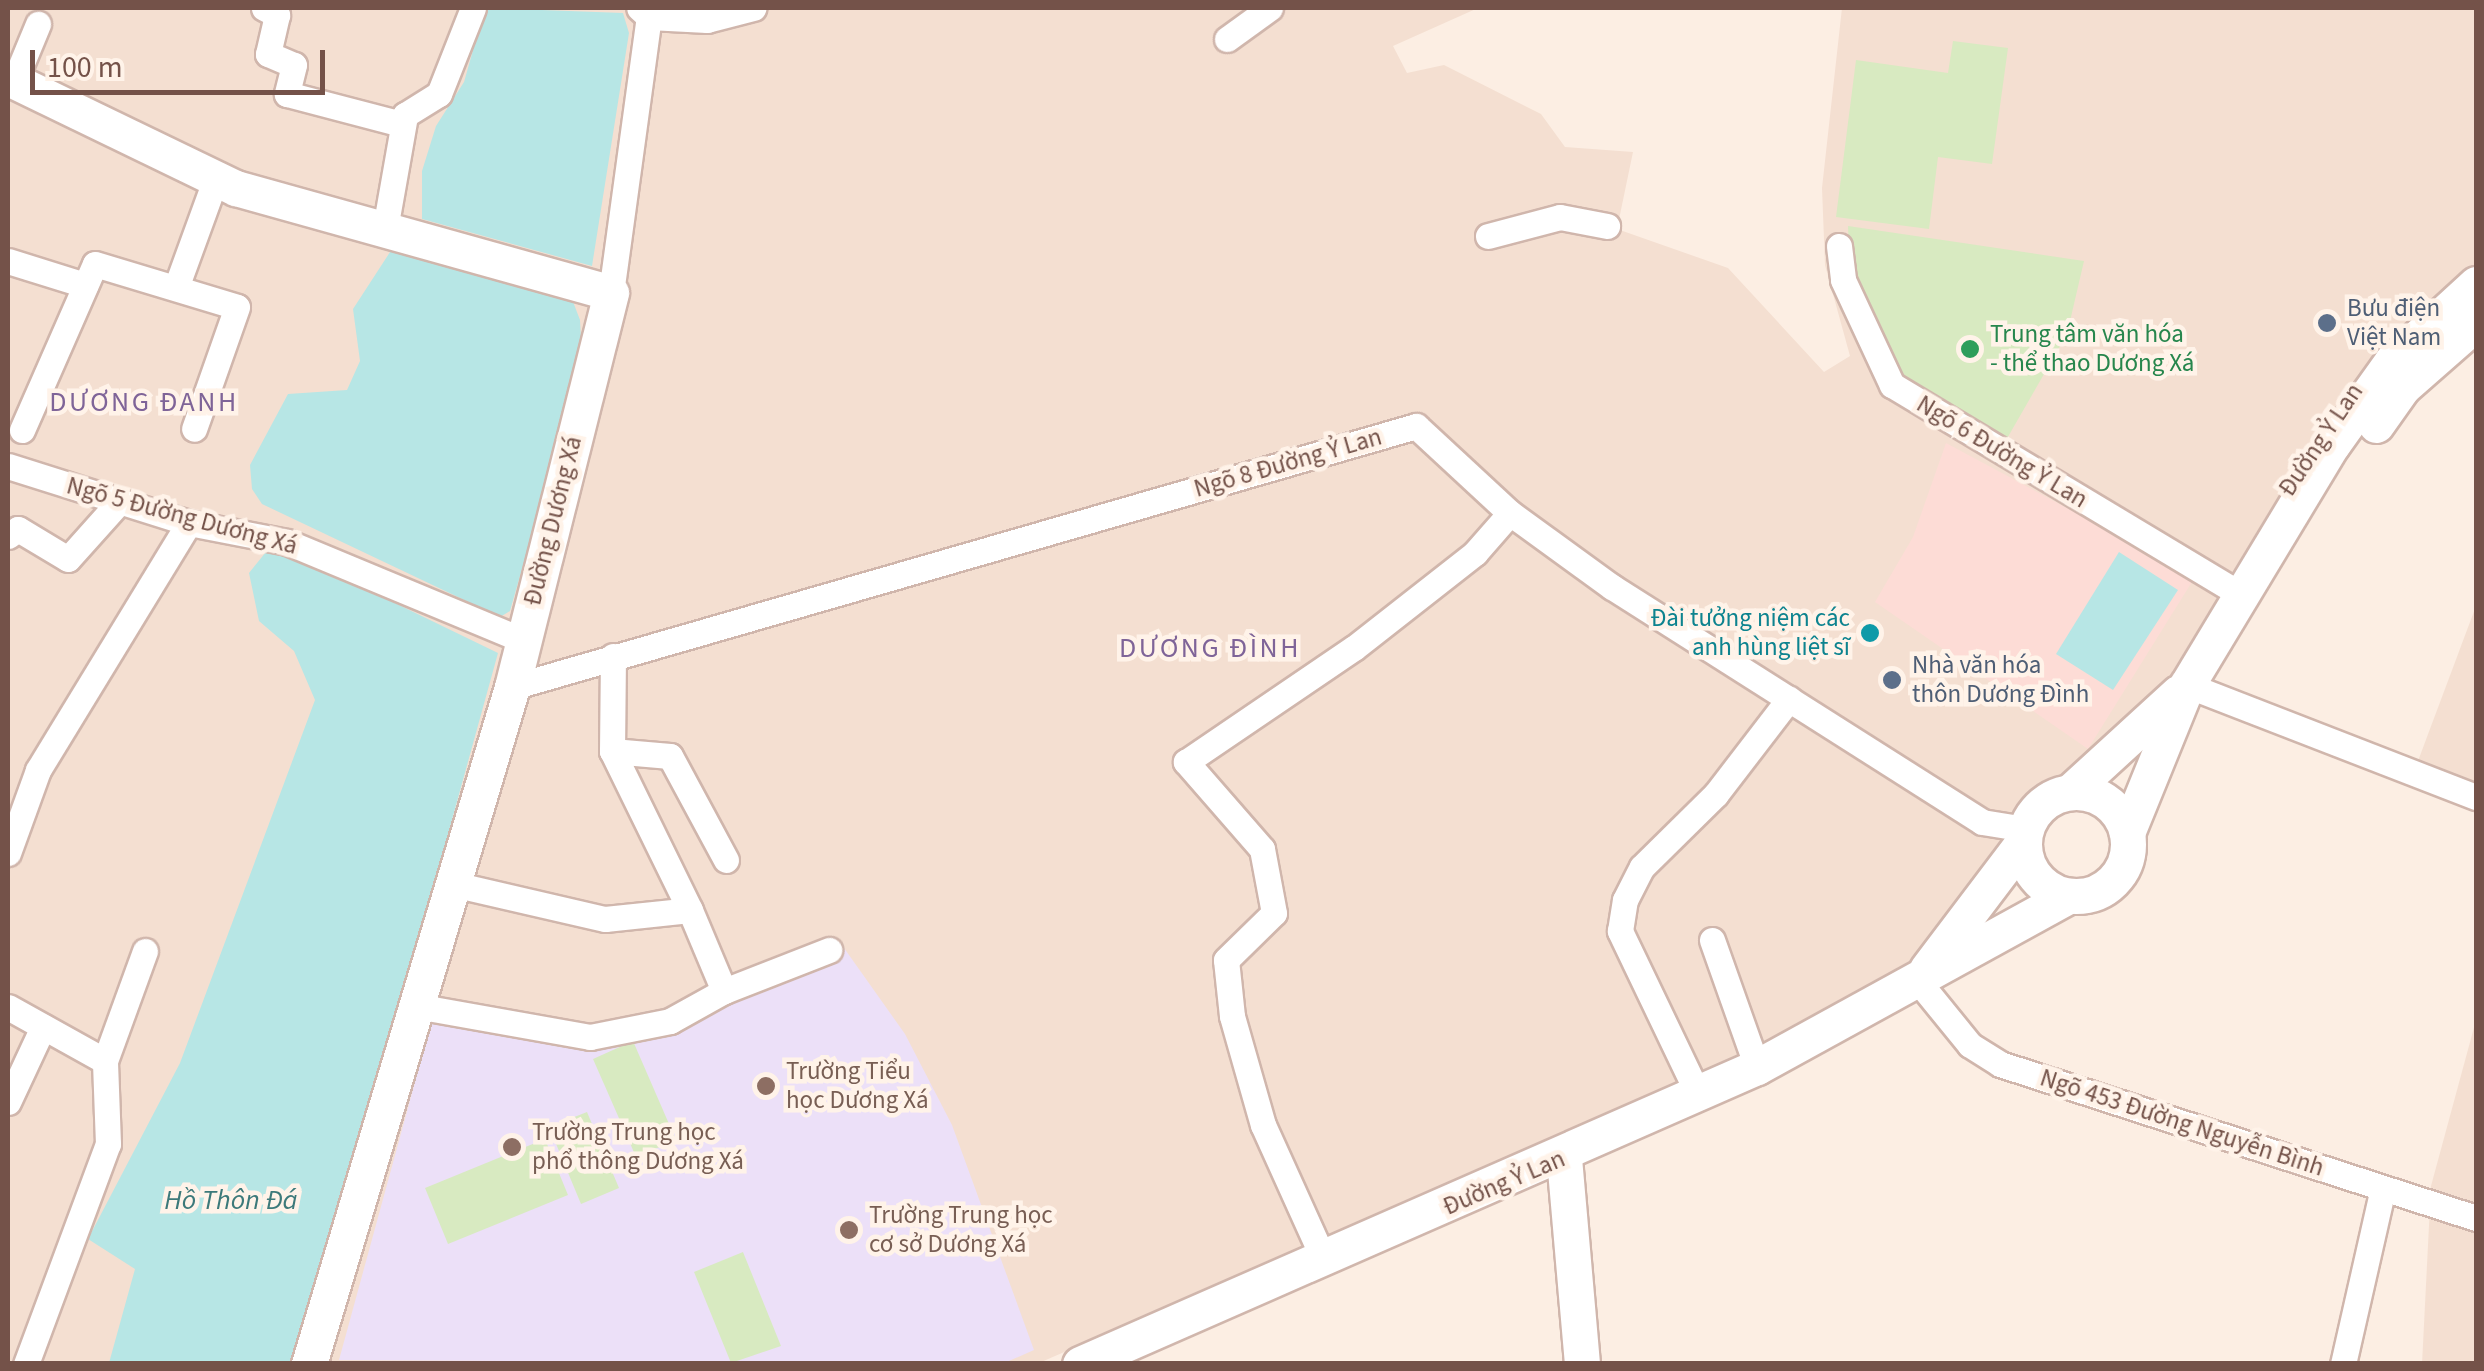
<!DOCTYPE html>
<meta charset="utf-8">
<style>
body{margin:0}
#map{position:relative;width:2484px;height:1371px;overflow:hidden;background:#fceee3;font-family:"Source Sans 3",sans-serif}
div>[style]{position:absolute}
.residential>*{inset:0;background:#f4dfd1}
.commercial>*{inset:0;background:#fddcd6}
.education>*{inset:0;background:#ece0f8}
.green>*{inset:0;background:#d8eac1}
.water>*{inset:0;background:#b7e6e5}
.roads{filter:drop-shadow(2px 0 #d0b6ac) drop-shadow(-2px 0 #d0b6ac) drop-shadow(0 2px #d0b6ac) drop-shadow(0 -2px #d0b6ac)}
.street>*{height:25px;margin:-12.5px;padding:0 12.5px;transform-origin:12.5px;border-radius:12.5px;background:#fff}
.secondary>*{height:35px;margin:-17.5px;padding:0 17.5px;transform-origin:17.5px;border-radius:17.5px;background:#fff}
.secondary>.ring{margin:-17.5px;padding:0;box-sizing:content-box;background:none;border:35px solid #fff;border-radius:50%}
.dots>*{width:28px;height:28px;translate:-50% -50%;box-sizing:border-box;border:5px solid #fff3e9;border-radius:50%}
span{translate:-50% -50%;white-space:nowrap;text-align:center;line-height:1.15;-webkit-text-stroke:9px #fff3e9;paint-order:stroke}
.service-label{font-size:25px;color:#4e5e75}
.left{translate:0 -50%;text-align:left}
.leisure-label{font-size:25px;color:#27864d}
.street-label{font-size:25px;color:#745249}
.culture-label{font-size:25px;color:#0d838f}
.right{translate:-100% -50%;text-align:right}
.education-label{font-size:25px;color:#785e54}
.neighbourhood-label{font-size:28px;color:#7f6498;letter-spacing:2.5px}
.water-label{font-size:28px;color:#3c797a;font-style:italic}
.frame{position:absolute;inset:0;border:10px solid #745249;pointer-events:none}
.scale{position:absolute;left:30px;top:50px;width:295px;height:45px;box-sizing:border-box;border:5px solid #745249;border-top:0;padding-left:12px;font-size:30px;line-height:35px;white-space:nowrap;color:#745249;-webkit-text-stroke:8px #fff3e9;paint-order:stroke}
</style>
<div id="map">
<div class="residential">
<i style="clip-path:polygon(8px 8px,1478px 8px,1393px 46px,1407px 73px,1444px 65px,1541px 114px,1565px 147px,1633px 152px,1617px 229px,1728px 268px,1824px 372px,1850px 356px,1825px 265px,1822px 188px,1842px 8px,2476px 8px,2476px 286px,2412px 340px,2132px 731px,2016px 821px,1980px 900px,1894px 980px,1768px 1046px,1039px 1363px,8px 1364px)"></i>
<i style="clip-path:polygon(2476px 606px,2476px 790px,2415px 769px)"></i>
<i style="clip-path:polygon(2476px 1020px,2476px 1363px,2422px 1364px,2431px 1186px)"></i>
</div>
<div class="commercial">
<i style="clip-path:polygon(1946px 443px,2195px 577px,2088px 749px,1875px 602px,1913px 537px)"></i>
</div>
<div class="education">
<i style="clip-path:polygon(844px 948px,905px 1034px,952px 1125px,1034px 1350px,1002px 1364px,339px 1360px,432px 1020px,582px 1048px)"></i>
</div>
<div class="green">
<i style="clip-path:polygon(1953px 41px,2008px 48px,1992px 164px,1938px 157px,1929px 229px,1836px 217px,1856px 60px,1948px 73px)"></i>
<i style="clip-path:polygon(1848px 226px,2084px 261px,2067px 334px,2005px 442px,1898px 381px,1850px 274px)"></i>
<i style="clip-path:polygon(633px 1041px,676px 1140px,636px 1157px,593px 1059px)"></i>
<i style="clip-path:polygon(587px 1112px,619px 1188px,581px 1204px,549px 1127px)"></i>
<i style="clip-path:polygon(545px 1139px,568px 1195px,448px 1244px,425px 1188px)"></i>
<i style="clip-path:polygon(743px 1252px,781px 1346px,731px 1363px,694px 1272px)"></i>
</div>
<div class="water">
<i style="clip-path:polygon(485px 8px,623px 13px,629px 33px,592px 266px,422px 219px,422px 171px,436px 126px,464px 82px)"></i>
<i style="clip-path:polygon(392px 249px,572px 299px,580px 320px,582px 359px,510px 611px,500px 617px,262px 504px,252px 489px,250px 465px,288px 394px,347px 390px,360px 361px,353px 309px)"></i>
<i style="clip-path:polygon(266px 552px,302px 558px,498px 653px,302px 1363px,109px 1363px,135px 1269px,88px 1239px,180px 1063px,315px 700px,294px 651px,259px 621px,249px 573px)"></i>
<i style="clip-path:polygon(2119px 552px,2178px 590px,2113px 690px,2056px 654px)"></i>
</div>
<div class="roads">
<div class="street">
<i style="left:264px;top:8px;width:15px;rotate:28deg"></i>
<i style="left:277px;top:15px;width:40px;rotate:103deg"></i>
<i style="left:268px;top:54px;width:28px;rotate:23deg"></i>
<i style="left:294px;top:65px;width:30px;rotate:104deg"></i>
<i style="left:287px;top:94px;width:118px;rotate:14.7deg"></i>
<i style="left:649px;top:17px;width:58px;rotate:3deg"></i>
<i style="left:707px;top:20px;width:48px;rotate:-14.6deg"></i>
<i style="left:1227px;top:39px;width:53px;rotate:-35.8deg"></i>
<i style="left:14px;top:82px;width:63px;rotate:-67.5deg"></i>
<i style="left:385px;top:229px;width:116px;rotate:-80deg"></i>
<i style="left:405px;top:115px;width:40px;rotate:-32deg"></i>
<i style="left:439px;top:94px;width:92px;rotate:-68.4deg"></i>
<i style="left:1488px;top:236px;width:74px;rotate:-14.8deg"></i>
<i style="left:1560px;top:217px;width:48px;rotate:10.8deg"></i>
<i style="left:1839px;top:246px;width:34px;rotate:83deg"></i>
<i style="left:1843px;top:280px;width:116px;rotate:65deg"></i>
<i style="left:1892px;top:385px;width:408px;rotate:31deg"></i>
<i style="left:8px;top:261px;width:81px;rotate:17.3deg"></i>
<i style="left:177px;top:285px;width:114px;rotate:-70deg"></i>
<i style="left:611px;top:293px;width:279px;rotate:-82.2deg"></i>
<i style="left:649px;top:17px;width:13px;rotate:-138deg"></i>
<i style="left:22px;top:430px;width:181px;rotate:-66.3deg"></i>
<i style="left:95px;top:264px;width:148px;rotate:16.8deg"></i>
<i style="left:237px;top:307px;width:129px;rotate:109.4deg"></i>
<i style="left:8px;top:466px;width:190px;rotate:17.5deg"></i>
<i style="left:189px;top:523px;width:100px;rotate:11deg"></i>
<i style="left:287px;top:542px;width:255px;rotate:22.6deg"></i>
<i style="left:8px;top:536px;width:12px;rotate:-35deg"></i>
<i style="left:18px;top:529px;width:58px;rotate:31deg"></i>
<i style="left:68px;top:559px;width:76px;rotate:-48.2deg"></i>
<i style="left:2187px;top:685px;width:310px;rotate:21.2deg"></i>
<i style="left:512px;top:687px;width:941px;rotate:-16.1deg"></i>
<i style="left:1416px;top:426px;width:128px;rotate:42.8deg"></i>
<i style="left:1510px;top:513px;width:126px;rotate:36deg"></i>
<i style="left:1612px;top:587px;width:438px;rotate:32.4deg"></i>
<i style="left:1982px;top:822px;width:44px;rotate:9.2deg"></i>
<i style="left:612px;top:751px;width:58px;rotate:4.9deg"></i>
<i style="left:670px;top:756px;width:118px;rotate:61.7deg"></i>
<i style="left:8px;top:853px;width:88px;rotate:-70.1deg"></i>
<i style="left:38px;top:770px;width:289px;rotate:-58.6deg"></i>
<i style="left:453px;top:884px;width:156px;rotate:13deg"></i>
<i style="left:605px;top:919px;width:85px;rotate:-6deg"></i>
<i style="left:690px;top:910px;width:177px;rotate:-116.1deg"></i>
<i style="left:612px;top:751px;width:95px;rotate:-89.4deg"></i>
<i style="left:1712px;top:940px;width:135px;rotate:70.5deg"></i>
<i style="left:1918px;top:981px;width:82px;rotate:50.9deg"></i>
<i style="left:1970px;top:1045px;width:36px;rotate:32deg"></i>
<i style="left:2000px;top:1064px;width:500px;rotate:17.93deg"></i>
<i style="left:724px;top:991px;width:113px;rotate:-21.3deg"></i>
<i style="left:416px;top:1006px;width:177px;rotate:10.1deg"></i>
<i style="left:590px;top:1037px;width:82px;rotate:-11.3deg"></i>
<i style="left:670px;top:1021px;width:62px;rotate:-29.1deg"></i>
<i style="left:724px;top:991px;width:88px;rotate:-112.8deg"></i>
<i style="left:8px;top:1007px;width:111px;rotate:29.1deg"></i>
<i style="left:1698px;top:1094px;width:181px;rotate:-115.6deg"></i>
<i style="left:1620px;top:931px;width:31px;rotate:-81deg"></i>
<i style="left:1625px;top:900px;width:37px;rotate:-63deg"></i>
<i style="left:1642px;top:867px;width:104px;rotate:-44.6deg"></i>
<i style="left:1716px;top:794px;width:120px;rotate:-52.5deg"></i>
<i style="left:8px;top:1102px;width:83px;rotate:-65deg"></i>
<i style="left:1324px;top:1260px;width:148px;rotate:-114.3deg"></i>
<i style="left:1263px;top:1125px;width:113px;rotate:-105.9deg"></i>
<i style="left:1232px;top:1016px;width:56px;rotate:-96.1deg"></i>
<i style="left:1226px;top:960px;width:67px;rotate:-44.4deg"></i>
<i style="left:1274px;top:913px;width:65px;rotate:-100.6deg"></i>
<i style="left:1262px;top:849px;width:116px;rotate:-131.1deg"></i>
<i style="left:1186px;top:762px;width:203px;rotate:-34.2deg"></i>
<i style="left:1354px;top:648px;width:154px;rotate:-38.1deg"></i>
<i style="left:1475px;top:553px;width:53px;rotate:-48.8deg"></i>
<i style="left:26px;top:1364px;width:235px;rotate:-69.6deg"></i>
<i style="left:108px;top:1144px;width:83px;rotate:-92.1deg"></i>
<i style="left:105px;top:1061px;width:117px;rotate:-70deg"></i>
<i style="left:2343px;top:1364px;width:180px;rotate:-77.2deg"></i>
</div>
<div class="secondary">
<i style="left:8px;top:78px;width:253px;rotate:25.8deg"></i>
<i style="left:236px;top:188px;width:389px;rotate:15.6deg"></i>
<i style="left:611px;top:293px;width:406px;rotate:104.1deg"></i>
<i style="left:512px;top:687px;width:707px;rotate:106.69deg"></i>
<i style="left:2376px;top:425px;width:47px;rotate:-54.6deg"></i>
<i style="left:2403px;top:387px;width:97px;rotate:-41.2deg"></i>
<i style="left:2071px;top:791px;width:145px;rotate:-42.5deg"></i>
<i class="ring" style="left:2024px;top:792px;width:69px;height:69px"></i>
<i style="left:2127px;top:833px;width:160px;rotate:-67.9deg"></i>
<i style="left:2187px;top:685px;width:280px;rotate:-58.9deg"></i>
<i style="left:2332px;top:445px;width:103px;rotate:-54.5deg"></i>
<i style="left:2392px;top:361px;width:114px;rotate:-42.5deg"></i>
<i style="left:1927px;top:969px;width:159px;rotate:-52.9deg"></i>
<i style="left:1564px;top:1158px;width:207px;rotate:85deg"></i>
<i style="left:1080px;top:1364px;width:739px;rotate:-23.69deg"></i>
<i style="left:1757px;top:1067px;width:355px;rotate:-28.8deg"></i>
</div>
</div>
<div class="dots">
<i style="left:2327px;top:323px;background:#5c6f8a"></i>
<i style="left:1970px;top:349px;background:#2e9e5b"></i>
<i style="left:1870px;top:633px;background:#0f9aa8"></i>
<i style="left:1892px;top:680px;background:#5c6f8a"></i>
<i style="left:766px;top:1086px;background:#8d6e63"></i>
<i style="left:512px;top:1147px;background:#8d6e63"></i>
<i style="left:849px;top:1230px;background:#8d6e63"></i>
</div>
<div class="service-label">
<span class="left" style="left:2347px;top:323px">Bưu điện<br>Việt Nam</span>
<span class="left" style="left:1912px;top:680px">Nhà văn hóa<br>thôn Dương Đình</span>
</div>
<div class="leisure-label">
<span class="left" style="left:1990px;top:349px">Trung tâm văn hóa<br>- thể thao Dương Xá</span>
</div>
<div class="street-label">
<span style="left:2321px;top:440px;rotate:-56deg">Đường Ỷ Lan</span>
<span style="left:2002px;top:452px;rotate:31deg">Ngõ 6 Đường Ỷ Lan</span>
<span style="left:1288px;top:463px;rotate:-16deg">Ngõ 8 Đường Ỷ Lan</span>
<span style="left:182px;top:516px;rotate:15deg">Ngõ 5 Đường Dương Xá</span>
<span style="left:553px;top:521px;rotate:-76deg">Đường Dương Xá</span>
<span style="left:2182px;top:1123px;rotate:18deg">Ngõ 453 Đường Nguyễn Bình</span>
<span style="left:1504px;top:1183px;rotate:-23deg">Đường Ỷ Lan</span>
</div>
<div class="culture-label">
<span class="right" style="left:1850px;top:633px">Đài tưởng niệm các<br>anh hùng liệt sĩ</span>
</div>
<div class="education-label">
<span class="left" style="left:786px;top:1086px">Trường Tiểu<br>học Dương Xá</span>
<span class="left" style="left:532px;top:1147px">Trường Trung học<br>phổ thông Dương Xá</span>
<span class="left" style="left:869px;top:1230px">Trường Trung học<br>cơ sở Dương Xá</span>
</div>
<div class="neighbourhood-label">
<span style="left:144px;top:402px">DƯƠNG ĐANH</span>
<span style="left:1210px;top:648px">DƯƠNG ĐÌNH</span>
</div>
<div class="water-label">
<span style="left:231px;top:1200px">Hồ Thôn Đá</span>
</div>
<div class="frame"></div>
<div class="scale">100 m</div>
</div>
